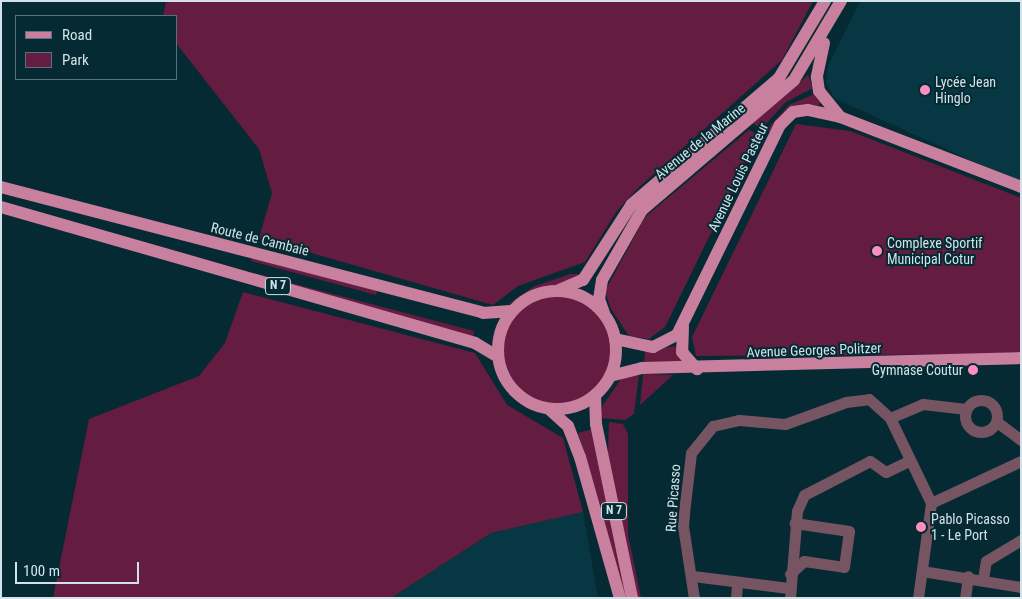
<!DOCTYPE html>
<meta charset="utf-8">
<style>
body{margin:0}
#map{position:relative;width:1022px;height:599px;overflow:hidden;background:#062a33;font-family:"Roboto Condensed",sans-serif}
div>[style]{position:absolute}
.built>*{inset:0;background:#063742}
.green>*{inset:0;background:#641d40}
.round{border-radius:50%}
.minor>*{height:11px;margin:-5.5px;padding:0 5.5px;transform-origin:5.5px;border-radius:5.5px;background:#775462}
.minor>.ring{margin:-5.5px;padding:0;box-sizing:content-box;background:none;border:11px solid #775462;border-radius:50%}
.major>*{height:12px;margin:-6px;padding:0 6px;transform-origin:6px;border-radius:6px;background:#c9809f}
.major>.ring{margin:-6px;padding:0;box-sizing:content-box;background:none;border:12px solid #c9809f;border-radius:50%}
.dots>*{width:14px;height:14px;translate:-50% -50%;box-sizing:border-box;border:2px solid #062a33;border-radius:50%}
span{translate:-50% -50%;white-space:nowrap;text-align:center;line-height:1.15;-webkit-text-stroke:4px #062a33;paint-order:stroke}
.shield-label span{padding:1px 4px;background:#062a33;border:1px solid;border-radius:4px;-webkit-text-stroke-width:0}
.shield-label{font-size:12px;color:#d1e3e9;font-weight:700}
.poi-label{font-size:14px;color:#d1e3e9}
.left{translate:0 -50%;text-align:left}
.right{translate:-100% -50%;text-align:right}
.street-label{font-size:14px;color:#d1e3e9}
.frame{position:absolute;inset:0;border:2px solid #d1e3e9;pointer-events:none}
.legend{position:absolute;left:15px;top:15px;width:162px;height:65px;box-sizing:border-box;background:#062a33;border:1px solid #57747c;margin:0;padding:6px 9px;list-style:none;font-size:15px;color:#d1e3e9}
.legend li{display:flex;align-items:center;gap:10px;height:25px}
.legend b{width:25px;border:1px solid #57747c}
.scale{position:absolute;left:15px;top:562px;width:124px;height:22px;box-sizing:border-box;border:2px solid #d1e3e9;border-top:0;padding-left:6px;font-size:15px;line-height:18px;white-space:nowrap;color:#d1e3e9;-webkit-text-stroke:4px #062a33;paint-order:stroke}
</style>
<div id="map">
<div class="built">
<i style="clip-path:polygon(860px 1px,1021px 1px,1021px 183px,834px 98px,826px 82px,828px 66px)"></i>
<i style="clip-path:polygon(583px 512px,598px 598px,391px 598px,491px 533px)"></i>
</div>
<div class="green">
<i style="clip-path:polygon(166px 1px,813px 1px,782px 60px,638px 188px,616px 212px,585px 262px,518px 286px,493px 305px,259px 238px,272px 193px,259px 149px,176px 43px,176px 16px,163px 16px)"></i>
<i style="clip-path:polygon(808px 75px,813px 88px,786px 102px,761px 129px,752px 123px)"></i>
<i style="clip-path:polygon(817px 93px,821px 102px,817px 108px,807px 106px,772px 133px,766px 130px,789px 105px)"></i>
<i style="clip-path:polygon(796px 124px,850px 131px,1021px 198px,1021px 354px,696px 356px,692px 337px)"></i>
<i style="clip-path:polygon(749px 130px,759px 135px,665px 327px,649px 339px,629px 336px,611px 309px,605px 291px,645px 217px)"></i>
<i style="clip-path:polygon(253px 256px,377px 290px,376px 295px,251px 261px)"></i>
<i style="clip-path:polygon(249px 272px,474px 331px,473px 337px)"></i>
<i style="clip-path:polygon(570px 274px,582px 274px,565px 284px,534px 289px,502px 308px,533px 287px)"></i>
<i style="clip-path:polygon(243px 292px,475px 353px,507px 405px,563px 438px,583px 512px,491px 533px,391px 598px,53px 598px,89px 419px,199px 376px,225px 343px)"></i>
<i class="round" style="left:503px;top:294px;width:110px;height:110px"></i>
<i style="clip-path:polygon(678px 346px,683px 363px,644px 364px,645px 350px)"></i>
<i style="clip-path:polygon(643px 374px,673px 375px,640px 405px)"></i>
<i style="clip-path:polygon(639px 375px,634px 414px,625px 420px,600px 418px,603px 405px,623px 376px)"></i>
<i style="clip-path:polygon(609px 422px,623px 424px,628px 434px,628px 534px,641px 598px,636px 598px,608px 454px)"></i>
<i style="clip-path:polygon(593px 429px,623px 567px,625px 598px,578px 433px)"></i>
</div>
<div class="minor">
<i class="ring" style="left:965px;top:400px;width:21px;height:21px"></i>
<i style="left:890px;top:418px;width:36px;rotate:-23deg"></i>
<i style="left:923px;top:404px;width:43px;rotate:6.6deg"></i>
<i style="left:997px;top:422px;width:30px;rotate:37deg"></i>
<i style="left:931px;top:503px;width:99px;rotate:-25deg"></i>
<i style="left:922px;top:571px;width:100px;rotate:9.2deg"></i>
<i style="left:790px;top:574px;width:19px;rotate:-43deg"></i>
<i style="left:804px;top:561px;width:40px;rotate:8.5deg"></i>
<i style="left:844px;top:567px;width:36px;rotate:-82deg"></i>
<i style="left:849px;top:531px;width:55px;rotate:-171.6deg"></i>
<i style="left:693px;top:576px;width:96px;rotate:7.2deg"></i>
<i style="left:983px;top:579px;width:18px;rotate:-81deg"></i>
<i style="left:986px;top:561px;width:41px;rotate:-31deg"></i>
<i style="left:694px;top:598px;width:73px;rotate:-98.7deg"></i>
<i style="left:683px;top:526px;width:22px;rotate:-85deg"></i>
<i style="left:685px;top:504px;width:51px;rotate:-83.3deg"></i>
<i style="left:691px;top:453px;width:35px;rotate:-51deg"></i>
<i style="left:713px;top:426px;width:27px;rotate:-13deg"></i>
<i style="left:739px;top:420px;width:46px;rotate:5deg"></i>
<i style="left:785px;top:424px;width:65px;rotate:-19.8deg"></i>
<i style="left:846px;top:402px;width:23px;rotate:-7deg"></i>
<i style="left:869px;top:399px;width:28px;rotate:42deg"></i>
<i style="left:890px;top:418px;width:94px;rotate:64.2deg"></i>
<i style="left:736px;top:598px;width:15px;rotate:-86deg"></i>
<i style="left:790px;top:598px;width:87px;rotate:-85.4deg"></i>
<i style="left:797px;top:511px;width:17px;rotate:-66deg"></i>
<i style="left:804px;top:495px;width:74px;rotate:-27.3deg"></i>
<i style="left:870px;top:461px;width:19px;rotate:35deg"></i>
<i style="left:886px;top:472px;width:25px;rotate:-26deg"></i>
<i style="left:918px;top:598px;width:96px;rotate:-82.2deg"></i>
<i style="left:965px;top:598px;width:22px;rotate:-82deg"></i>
</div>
<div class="major">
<i style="left:824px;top:43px;width:35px;rotate:102deg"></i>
<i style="left:817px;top:77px;width:14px;rotate:82deg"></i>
<i style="left:819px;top:91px;width:33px;rotate:51deg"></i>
<i style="left:1px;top:187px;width:498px;rotate:14.6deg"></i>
<i style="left:483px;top:313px;width:29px;rotate:-4deg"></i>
<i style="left:1px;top:207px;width:493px;rotate:16deg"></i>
<i style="left:475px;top:343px;width:27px;rotate:31deg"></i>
<i style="left:559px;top:290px;width:26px;rotate:-23deg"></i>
<i style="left:583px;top:280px;width:90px;rotate:-57.2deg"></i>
<i style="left:632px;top:204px;width:194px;rotate:-40.6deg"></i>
<i style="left:779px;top:78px;width:90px;rotate:-59.1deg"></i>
<i class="ring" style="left:498px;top:291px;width:106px;height:106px"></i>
<i style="left:604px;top:313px;width:15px;rotate:-110deg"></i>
<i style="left:599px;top:299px;width:19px;rotate:-81deg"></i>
<i style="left:602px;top:280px;width:81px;rotate:-60.3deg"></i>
<i style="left:642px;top:210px;width:200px;rotate:-40.5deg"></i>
<i style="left:794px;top:80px;width:92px;rotate:-59.3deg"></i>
<i style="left:683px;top:327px;width:25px;rotate:92deg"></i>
<i style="left:682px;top:352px;width:23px;rotate:49deg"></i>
<i style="left:615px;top:339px;width:39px;rotate:12deg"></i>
<i style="left:653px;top:347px;width:27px;rotate:-27deg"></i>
<i style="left:677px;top:335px;width:234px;rotate:-63.9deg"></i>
<i style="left:780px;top:125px;width:18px;rotate:-45deg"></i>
<i style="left:793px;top:112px;width:15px;rotate:-8deg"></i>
<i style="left:808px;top:110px;width:33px;rotate:12deg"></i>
<i style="left:840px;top:117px;width:194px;rotate:21.1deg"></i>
<i style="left:610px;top:376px;width:33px;rotate:-14deg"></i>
<i style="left:642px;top:368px;width:379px;rotate:-1.5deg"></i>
<i style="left:595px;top:395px;width:29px;rotate:88deg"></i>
<i style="left:596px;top:424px;width:178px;rotate:78.3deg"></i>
<i style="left:549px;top:409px;width:25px;rotate:42deg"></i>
<i style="left:568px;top:426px;width:33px;rotate:69deg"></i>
<i style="left:580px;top:457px;width:147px;rotate:74.2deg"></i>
</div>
<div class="dots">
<i style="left:925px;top:90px;background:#fd8ebf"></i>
<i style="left:877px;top:251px;background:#fd8ebf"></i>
<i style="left:973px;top:370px;background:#fd8ebf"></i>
<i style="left:921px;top:527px;background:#fd8ebf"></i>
</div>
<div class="shield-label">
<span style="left:278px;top:286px">N 7</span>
<span style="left:614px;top:511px">N 7</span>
</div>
<div class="poi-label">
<span class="left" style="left:935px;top:90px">Lycée Jean<br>Hinglo</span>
<span class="left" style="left:887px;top:251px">Complexe Sportif<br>Municipal Cotur</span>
<span class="right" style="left:963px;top:370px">Gymnase Coutur</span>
<span class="left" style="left:931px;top:527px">Pablo Picasso<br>1 - Le Port</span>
</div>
<div class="street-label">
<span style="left:700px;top:141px;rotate:-39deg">Avenue de la Marine</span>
<span style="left:738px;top:177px;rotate:-64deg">Avenue Louis Pasteur</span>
<span style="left:260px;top:239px;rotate:14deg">Route de Cambaie</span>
<span style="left:814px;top:350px;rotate:-2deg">Avenue Georges Politzer</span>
<span style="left:673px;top:498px;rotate:-86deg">Rue Picasso</span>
</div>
<div class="frame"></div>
<ul class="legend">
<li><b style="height:6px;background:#c9809f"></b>Road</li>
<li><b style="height:14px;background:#641d40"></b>Park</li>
</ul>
<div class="scale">100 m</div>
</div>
